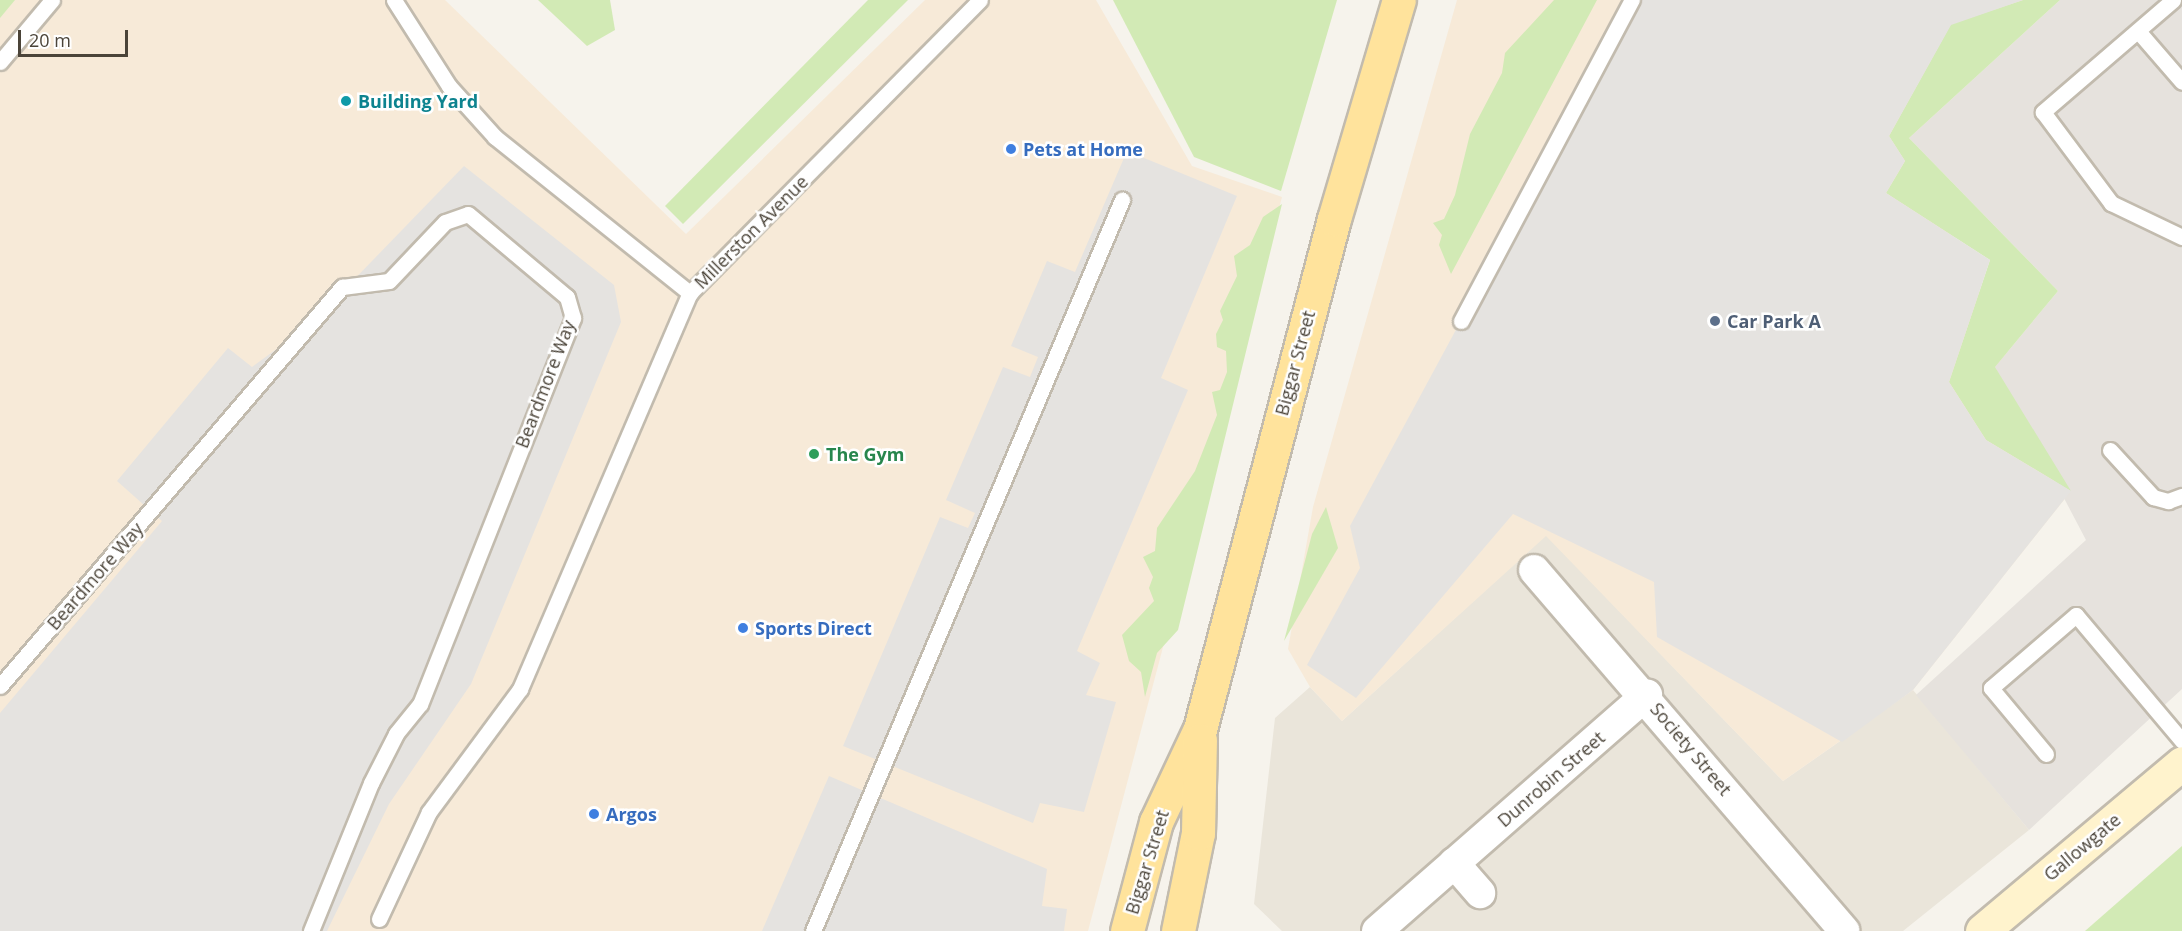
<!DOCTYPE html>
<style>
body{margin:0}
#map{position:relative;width:2182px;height:931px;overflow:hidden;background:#f6f3ec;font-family:"Open Sans",sans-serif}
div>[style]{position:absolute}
.residential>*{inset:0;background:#eae5da}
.commercial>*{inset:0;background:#f7ead8}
.industrial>*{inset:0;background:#e6e2dd}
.green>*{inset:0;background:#d2eab5}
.parking>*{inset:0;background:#e5e3e0}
.roads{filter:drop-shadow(2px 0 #c2bbae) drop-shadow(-2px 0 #c2bbae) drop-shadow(0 2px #c2bbae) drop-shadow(0 -2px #c2bbae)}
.lane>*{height:15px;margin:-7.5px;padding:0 7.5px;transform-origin:7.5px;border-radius:7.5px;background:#fff}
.street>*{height:30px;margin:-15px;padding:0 15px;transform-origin:15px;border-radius:15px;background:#fff}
.secondary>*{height:33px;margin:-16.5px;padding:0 16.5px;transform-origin:16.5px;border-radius:16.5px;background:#fff3cd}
.primary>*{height:33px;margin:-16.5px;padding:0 16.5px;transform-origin:16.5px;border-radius:16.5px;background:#ffe39c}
.dots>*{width:16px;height:16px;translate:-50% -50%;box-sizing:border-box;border:3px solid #fff;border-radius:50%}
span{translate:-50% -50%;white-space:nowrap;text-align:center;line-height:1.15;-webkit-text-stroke:5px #fff;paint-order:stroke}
.culture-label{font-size:18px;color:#0d838f;font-weight:700}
.left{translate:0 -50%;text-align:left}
.shop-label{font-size:18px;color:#366cbe;font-weight:700}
.street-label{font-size:18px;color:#4b4439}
.service-label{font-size:18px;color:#4e5e75;font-weight:700}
.leisure-label{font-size:18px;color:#27864d;font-weight:700}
.scale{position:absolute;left:18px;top:30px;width:110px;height:27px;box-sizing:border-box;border:3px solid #4b4439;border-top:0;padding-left:8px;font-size:18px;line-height:21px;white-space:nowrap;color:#4b4439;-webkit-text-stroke:4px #fff;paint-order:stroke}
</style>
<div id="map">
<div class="residential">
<i style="clip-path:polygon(1546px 535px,1783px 781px,1913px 690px,2029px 830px,1903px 931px,1282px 931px,1254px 904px,1275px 718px,1310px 687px,1342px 721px)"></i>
</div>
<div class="commercial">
<i style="clip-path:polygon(0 0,445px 0,686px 234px,925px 0,1096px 0,1192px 166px,1282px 197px,1088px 931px,0 931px)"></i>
<i style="clip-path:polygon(1457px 0,2057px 0,1909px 138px,2071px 491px,1913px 690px,1783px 781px,1546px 536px,1342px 721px,1310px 687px,1288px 649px,1313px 507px)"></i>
</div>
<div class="industrial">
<i style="clip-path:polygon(2060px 0,2182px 0,2182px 689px,2029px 830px,1916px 695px,2086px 540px,1995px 367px,2058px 291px,1909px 138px)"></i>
</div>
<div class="green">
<i style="clip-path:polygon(0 0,15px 0,0 18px)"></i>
<i style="clip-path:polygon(538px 0,610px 0,615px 30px,587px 46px)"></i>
<i style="clip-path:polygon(868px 0,908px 0,683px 224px,665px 206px)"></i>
<i style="clip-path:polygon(1113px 0,1337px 0,1281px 191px,1194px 157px)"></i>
<i style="clip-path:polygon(1554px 0,1597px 0,1451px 274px,1439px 245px,1442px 235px,1433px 223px,1444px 219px,1455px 195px,1470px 134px,1502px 73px,1505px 53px)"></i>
<i style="clip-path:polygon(2023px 0,2060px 0,1909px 138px,2058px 291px,1995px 367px,2071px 491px,1986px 440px,1949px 382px,1990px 260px,1886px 193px,1905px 161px,1889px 136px,1951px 24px)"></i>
<i style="clip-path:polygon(1282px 204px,1178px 630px,1157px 653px,1145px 697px,1141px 672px,1129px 661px,1122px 635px,1154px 601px,1149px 588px,1153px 577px,1143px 557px,1155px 551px,1157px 528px,1195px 471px,1217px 415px,1212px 392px,1220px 390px,1227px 372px,1226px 351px,1217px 347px,1216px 334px,1223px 320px,1220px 311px,1237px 276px,1234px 256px,1250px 245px,1263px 217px)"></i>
<i style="clip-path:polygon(1326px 507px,1338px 548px,1284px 641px,1312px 534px)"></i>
<i style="clip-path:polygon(2182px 846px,2182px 931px,2085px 931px)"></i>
</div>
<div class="parking">
<i style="clip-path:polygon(1634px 0,2023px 0,1951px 25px,1889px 136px,1905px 161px,1886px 193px,1990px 260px,1949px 382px,1986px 440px,2071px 491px,1913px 690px,1842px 742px,1657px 637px,1654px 582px,1513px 514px,1356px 698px,1307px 665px,1360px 568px,1350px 526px)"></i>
<i style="clip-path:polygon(1127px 151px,1237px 196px,1161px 378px,1188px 390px,1077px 651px,1100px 663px,1086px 695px,1116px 702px,1084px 812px,1040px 803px,1033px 823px,843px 746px,940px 517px,968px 528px,975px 513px,946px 500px,1003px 367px,1030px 377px,1038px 357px,1011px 346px,1047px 261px,1075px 272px)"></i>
<i style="clip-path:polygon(464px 166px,614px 285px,621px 322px,471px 684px,389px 804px,327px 931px,0 931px,0 713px,162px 521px,117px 481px,228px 348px,252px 367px,312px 323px)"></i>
<i style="clip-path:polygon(829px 776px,1047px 869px,1042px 906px,1067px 909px,1064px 931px,762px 931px)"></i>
</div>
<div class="roads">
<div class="lane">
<i style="left:394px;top:0;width:102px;rotate:57.4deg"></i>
<i style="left:449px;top:86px;width:69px;rotate:48deg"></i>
<i style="left:495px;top:137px;width:250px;rotate:38.7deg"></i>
<i style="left:690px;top:293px;width:412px;rotate:-45.3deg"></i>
<i style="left:2173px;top:0;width:172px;rotate:139.3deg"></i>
<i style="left:2043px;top:112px;width:114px;rotate:53.2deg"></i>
<i style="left:2111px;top:203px;width:79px;rotate:25.6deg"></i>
<i style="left:2138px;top:31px;width:67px;rotate:49.2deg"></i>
<i style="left:0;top:62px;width:81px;rotate:-50deg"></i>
<i style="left:1461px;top:321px;width:364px;rotate:-62deg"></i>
<i style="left:2110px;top:450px;width:64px;rotate:47.5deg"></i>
<i style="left:2153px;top:497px;width:16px;rotate:15deg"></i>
<i style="left:2168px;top:501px;width:15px;rotate:-20deg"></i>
<i style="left:0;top:686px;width:526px;rotate:-49.4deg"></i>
<i style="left:342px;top:287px;width:47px;rotate:-7.3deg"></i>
<i style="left:389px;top:281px;width:81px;rotate:-46.5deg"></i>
<i style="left:445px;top:222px;width:24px;rotate:-19deg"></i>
<i style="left:468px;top:214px;width:129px;rotate:40deg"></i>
<i style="left:567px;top:297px;width:22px;rotate:74deg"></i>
<i style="left:573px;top:318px;width:415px;rotate:111.6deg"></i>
<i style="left:420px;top:704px;width:38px;rotate:129deg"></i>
<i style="left:396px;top:734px;width:55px;rotate:117deg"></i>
<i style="left:371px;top:783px;width:160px;rotate:112.1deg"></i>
<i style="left:2046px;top:754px;width:86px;rotate:-129.8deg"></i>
<i style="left:1991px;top:688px;width:112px;rotate:-40.7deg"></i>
<i style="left:2076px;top:615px;width:165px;rotate:49.9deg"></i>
<i style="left:379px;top:919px;width:118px;rotate:-65deg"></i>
<i style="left:429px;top:812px;width:153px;rotate:-53.5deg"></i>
<i style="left:520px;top:689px;width:431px;rotate:-66.8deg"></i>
<i style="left:813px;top:931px;width:794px;rotate:-67.09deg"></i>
</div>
<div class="street">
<i style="left:1534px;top:570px;width:476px;rotate:49.3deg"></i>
<i style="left:1454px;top:863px;width:40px;rotate:49deg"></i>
<i style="left:1377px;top:931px;width:359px;rotate:-41.2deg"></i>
</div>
<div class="secondary">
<i style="left:1982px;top:931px;width:261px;rotate:-40deg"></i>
</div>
<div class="primary">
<i style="left:1127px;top:931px;width:113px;rotate:-75.1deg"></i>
<i style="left:1156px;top:822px;width:103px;rotate:-64.7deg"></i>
<i style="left:1200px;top:729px;width:527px;rotate:-75.28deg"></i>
<i style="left:1334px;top:219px;width:228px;rotate:-73.5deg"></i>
<i style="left:1178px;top:931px;width:100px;rotate:-78.5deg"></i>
<i style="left:1198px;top:833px;width:93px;rotate:-88.8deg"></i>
</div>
</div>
<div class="dots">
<i style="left:346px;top:101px;background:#0f9aa8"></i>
<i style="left:1011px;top:149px;background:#3f7fe0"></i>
<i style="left:1715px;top:321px;background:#5c6f8a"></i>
<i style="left:814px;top:454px;background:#2e9e5b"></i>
<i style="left:743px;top:628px;background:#3f7fe0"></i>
<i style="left:594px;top:814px;background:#3f7fe0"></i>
</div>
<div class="culture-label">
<span class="left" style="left:358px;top:101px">Building Yard</span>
</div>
<div class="shop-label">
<span class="left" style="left:1023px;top:149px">Pets at Home</span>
<span class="left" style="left:755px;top:628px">Sports Direct</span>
<span class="left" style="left:606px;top:814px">Argos</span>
</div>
<div class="street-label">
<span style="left:751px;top:232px;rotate:-45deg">Millerston Avenue</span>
<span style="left:1295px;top:363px;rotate:-75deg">Biggar Street</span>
<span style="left:545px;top:384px;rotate:-69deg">Beardmore Way</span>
<span style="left:95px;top:576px;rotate:-49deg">Beardmore Way</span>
<span style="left:1691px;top:749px;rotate:50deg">Society Street</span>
<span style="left:1551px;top:779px;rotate:-41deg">Dunrobin Street</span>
<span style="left:2082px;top:847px;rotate:-40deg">Gallowgate</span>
<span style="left:1147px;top:862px;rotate:-73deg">Biggar Street</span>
</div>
<div class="service-label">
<span class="left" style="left:1727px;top:321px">Car Park A</span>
</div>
<div class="leisure-label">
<span class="left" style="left:826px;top:454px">The Gym</span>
</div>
<div class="scale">20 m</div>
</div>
